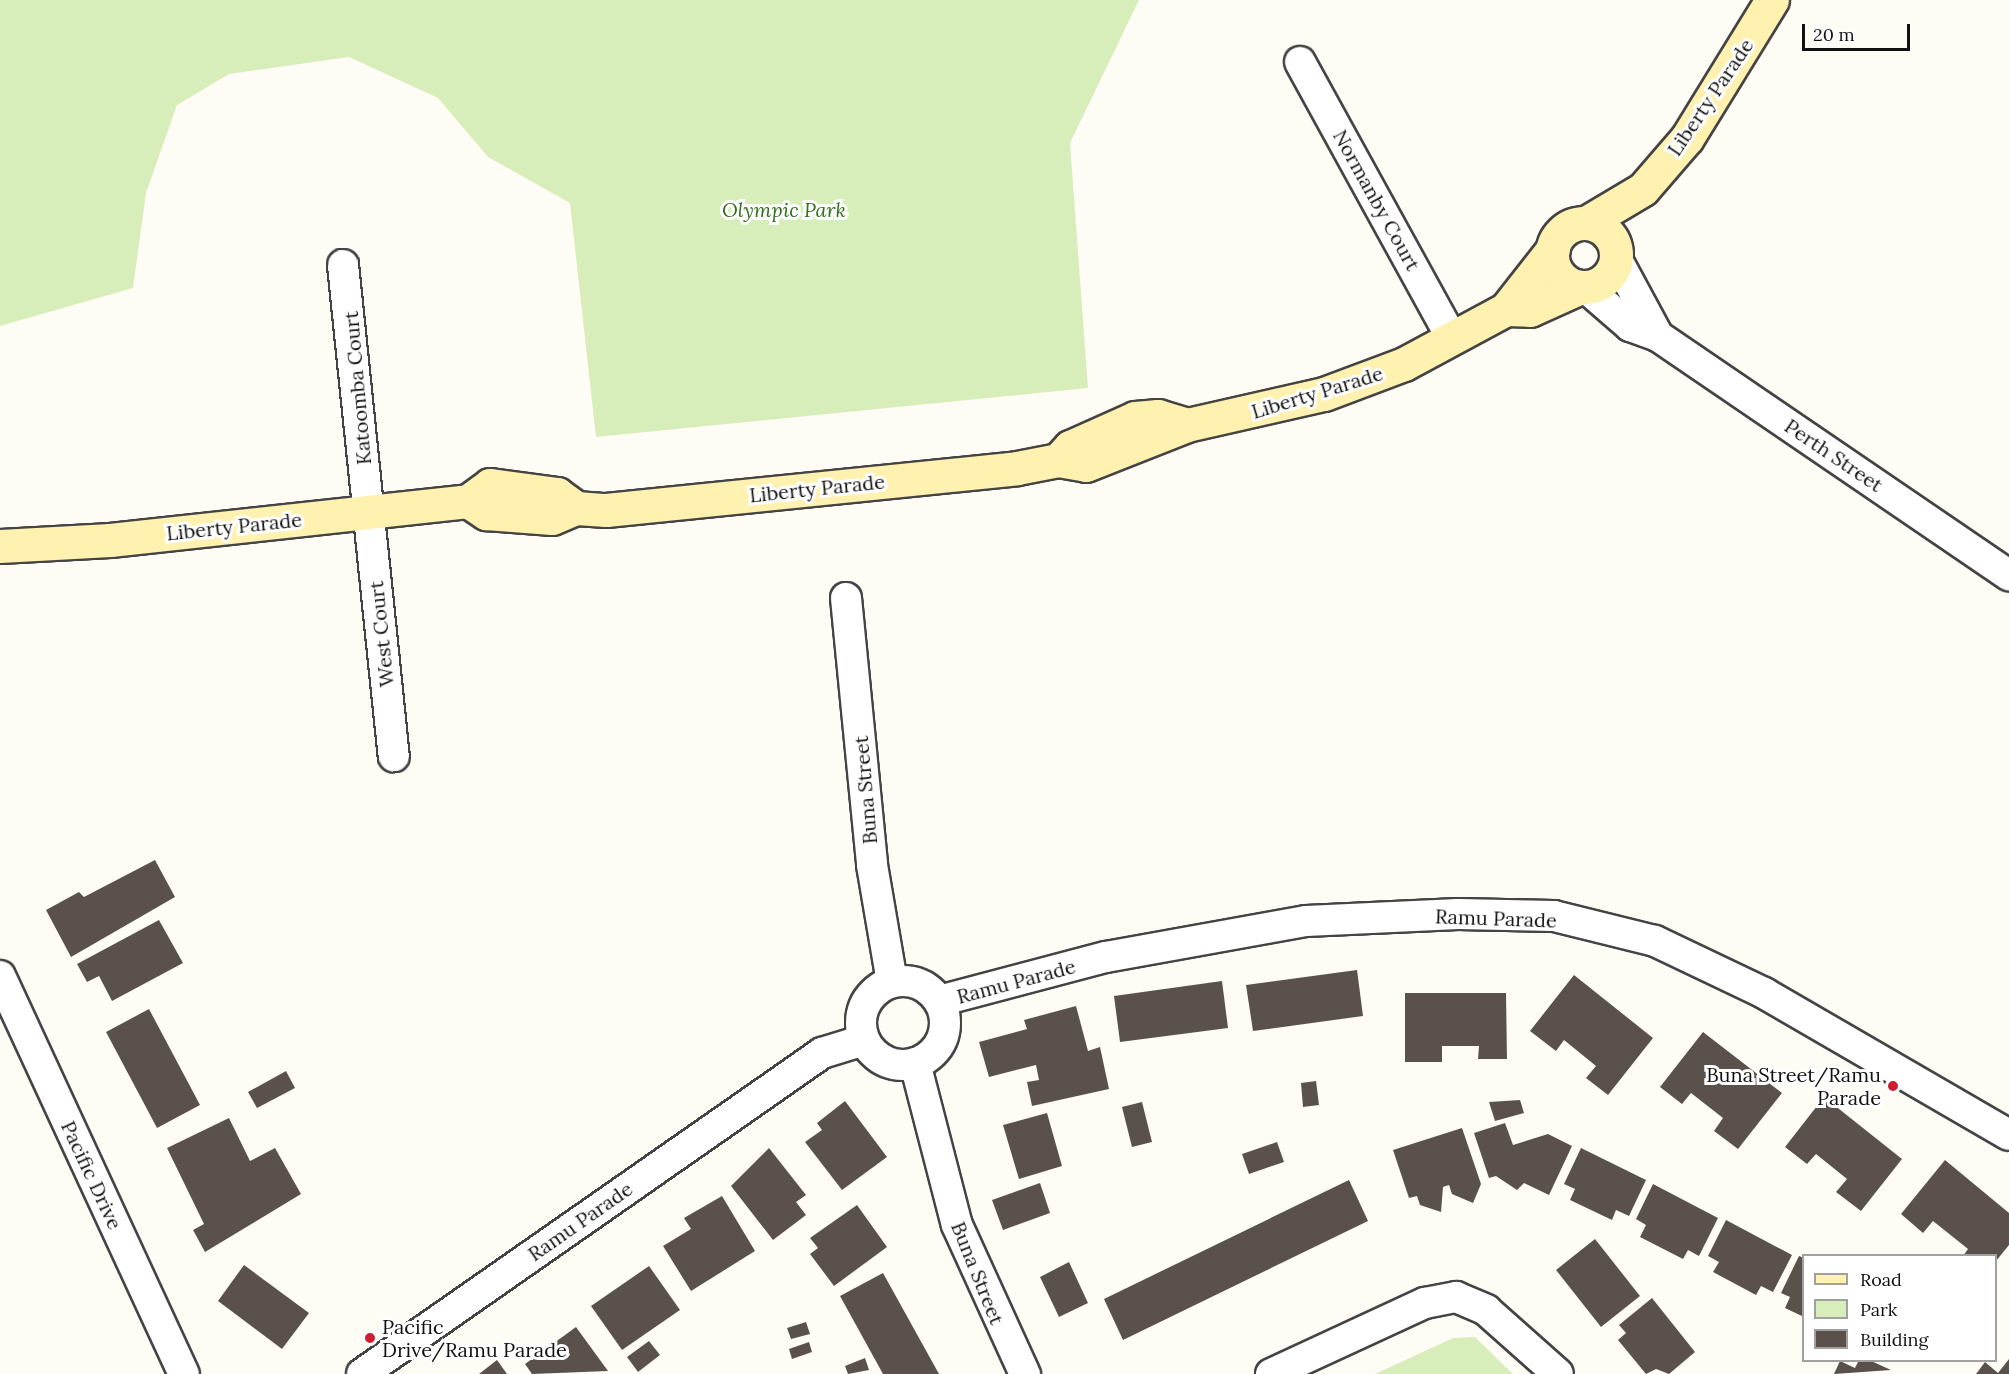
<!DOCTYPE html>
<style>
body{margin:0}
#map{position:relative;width:2009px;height:1374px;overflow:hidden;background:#fffcf5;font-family:Lora,serif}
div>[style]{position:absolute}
.green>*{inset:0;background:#d8eeba}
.building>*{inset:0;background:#5b514c}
.roads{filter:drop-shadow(2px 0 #444) drop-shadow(-2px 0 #444) drop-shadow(0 2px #444) drop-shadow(0 -2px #444)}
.street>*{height:30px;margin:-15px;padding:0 15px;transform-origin:15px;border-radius:15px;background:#fff}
.street>.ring{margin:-15px;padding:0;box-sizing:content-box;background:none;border:30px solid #fff;border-radius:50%}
.secondary>*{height:33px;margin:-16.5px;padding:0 16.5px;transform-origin:16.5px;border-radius:16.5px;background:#fff1b0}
.secondary>.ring{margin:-16.5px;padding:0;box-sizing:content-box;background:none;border:33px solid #fff1b0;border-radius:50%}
.dots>*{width:16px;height:16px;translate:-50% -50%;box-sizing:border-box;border:3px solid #fff;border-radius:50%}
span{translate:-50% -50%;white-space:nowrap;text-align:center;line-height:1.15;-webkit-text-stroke:6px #fff;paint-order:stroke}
.street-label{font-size:20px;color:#111}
.park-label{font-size:20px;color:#32701a;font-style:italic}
.poi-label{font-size:20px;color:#111}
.right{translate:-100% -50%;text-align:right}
.left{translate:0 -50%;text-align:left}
.legend{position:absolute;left:1802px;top:1254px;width:195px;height:108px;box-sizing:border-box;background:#fff;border:2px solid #a0a0a0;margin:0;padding:8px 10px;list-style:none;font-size:18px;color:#111}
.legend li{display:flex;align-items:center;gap:12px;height:30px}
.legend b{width:30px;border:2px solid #a0a0a0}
.scale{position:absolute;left:1802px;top:24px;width:108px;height:27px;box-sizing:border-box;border:3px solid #111;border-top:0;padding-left:8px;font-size:18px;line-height:21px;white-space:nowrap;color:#111;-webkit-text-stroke:4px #fff;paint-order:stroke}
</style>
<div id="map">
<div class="green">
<i style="clip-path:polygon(0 0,1139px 0,1070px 143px,1088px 388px,596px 437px,570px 203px,488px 157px,438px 98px,349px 57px,229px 74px,177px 105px,146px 193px,133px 288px,0 326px)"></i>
<i style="clip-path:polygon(1475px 1337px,1513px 1374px,1375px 1374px,1453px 1338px)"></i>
</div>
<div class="building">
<i style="clip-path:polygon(155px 860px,175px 897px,71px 957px,46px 910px,79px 892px,84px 897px)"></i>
<i style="clip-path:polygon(159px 920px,183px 963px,112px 1001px,99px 976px,87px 982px,77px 964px)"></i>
<i style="clip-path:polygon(1357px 970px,1363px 1016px,1253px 1031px,1246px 985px)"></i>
<i style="clip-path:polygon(1574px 975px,1653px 1038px,1608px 1095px,1586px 1078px,1596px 1066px,1564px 1040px,1556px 1051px,1530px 1031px)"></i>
<i style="clip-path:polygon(1222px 981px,1228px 1028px,1120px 1042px,1114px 996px)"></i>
<i style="clip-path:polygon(1405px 993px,1506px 993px,1507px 1059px,1478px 1059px,1479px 1046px,1442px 1046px,1442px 1062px,1405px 1062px)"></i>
<i style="clip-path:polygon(1076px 1006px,1088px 1051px,1100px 1047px,1109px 1089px,1032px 1106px,1027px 1082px,1039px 1080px,1036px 1065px,989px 1077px,979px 1042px,1027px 1029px,1024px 1020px)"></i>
<i style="clip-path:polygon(149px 1009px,200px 1105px,157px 1128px,106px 1032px)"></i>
<i style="clip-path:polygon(1703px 1032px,1782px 1093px,1738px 1149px,1714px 1131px,1723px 1118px,1691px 1093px,1682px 1104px,1660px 1087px)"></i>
<i style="clip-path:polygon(286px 1071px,295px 1088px,257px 1108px,248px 1092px)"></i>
<i style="clip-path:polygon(1316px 1081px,1319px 1105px,1303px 1107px,1301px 1083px)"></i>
<i style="clip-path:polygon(1824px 1097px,1902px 1159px,1861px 1211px,1836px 1192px,1847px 1179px,1816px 1154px,1807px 1164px,1785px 1147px)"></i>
<i style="clip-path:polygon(1520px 1100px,1524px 1113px,1495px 1121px,1489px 1102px)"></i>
<i style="clip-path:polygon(845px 1101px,887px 1157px,842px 1190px,805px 1142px,822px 1130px,817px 1123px)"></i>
<i style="clip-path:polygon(1142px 1102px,1152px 1142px,1132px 1147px,1122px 1107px)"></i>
<i style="clip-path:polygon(1047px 1113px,1062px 1166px,1019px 1179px,1003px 1125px)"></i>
<i style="clip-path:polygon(229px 1118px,250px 1161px,275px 1148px,301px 1194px,205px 1252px,193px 1230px,204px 1224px,167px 1148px)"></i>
<i style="clip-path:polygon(1505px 1123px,1513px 1145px,1548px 1134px,1572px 1146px,1549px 1195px,1524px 1183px,1517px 1190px,1496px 1176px,1489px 1178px,1474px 1133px)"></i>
<i style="clip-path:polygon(1462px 1128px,1481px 1184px,1473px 1203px,1452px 1194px,1449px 1185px,1443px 1187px,1441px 1212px,1420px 1205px,1417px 1196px,1409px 1198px,1393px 1150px)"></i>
<i style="clip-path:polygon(1277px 1142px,1284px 1162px,1249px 1174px,1242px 1154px)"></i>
<i style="clip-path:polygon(769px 1148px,806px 1195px,796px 1202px,806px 1215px,773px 1240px,731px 1186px)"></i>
<i style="clip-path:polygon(1581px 1148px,1646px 1180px,1629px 1216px,1616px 1210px,1612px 1220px,1570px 1200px,1575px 1189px,1564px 1184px)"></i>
<i style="clip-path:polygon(1945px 1160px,2009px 1213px,2009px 1245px,1996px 1261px,1996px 1256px,1963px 1256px,1968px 1249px,1933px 1221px,1923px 1233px,1901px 1214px)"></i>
<i style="clip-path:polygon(1349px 1180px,1368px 1221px,1123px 1340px,1104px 1299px)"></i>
<i style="clip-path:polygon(1040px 1183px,1050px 1213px,1003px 1230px,992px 1200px)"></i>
<i style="clip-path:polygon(1653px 1184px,1718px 1218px,1699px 1256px,1688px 1250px,1683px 1259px,1640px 1237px,1646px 1225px,1636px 1219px)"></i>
<i style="clip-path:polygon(722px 1196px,755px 1251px,691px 1291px,663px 1246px,691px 1229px,684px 1218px)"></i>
<i style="clip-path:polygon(857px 1205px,887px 1247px,834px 1286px,810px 1254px,818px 1248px,810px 1238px)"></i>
<i style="clip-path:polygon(1726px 1220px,1792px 1255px,1773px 1292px,1761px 1286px,1756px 1295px,1713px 1272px,1719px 1262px,1708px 1256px)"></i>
<i style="clip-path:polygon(1595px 1239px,1640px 1296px,1601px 1327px,1556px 1270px)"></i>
<i style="clip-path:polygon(1799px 1256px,1804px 1258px,1804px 1317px,1785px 1308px,1790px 1297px,1781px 1293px)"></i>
<i style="clip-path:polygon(1069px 1262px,1088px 1303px,1059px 1317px,1040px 1277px)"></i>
<i style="clip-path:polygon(244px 1265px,309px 1313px,282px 1349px,218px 1301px)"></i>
<i style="clip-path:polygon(649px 1266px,680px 1310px,622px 1350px,591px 1306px)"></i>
<i style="clip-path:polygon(883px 1273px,939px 1374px,883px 1374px,840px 1296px)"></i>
<i style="clip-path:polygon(1652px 1298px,1695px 1352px,1669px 1374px,1656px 1369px,1646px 1374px,1618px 1340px,1626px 1333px,1619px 1325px)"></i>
<i style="clip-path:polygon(806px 1322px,810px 1334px,791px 1339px,787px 1328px)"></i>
<i style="clip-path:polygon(576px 1327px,608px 1371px,532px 1374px,525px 1364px)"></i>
<i style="clip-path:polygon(649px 1341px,660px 1355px,638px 1372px,627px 1357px)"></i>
<i style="clip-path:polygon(809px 1342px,812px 1352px,792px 1359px,789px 1349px)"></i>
<i style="clip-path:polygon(865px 1358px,869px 1370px,848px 1374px,845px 1366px)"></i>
<i style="clip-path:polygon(2009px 1359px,2009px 1374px,1976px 1374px,1985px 1362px,1998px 1373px)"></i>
<i style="clip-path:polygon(497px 1360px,507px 1374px,479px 1374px)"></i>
<i style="clip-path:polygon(1859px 1360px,1869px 1360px,1891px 1370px,1834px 1374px,1840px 1361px,1855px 1368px)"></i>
</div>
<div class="roads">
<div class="street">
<i style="left:1300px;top:62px;width:316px;rotate:61.2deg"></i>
<i style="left:1616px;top:258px;width:89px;rotate:61.7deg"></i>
<i style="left:343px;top:265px;width:494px;rotate:84.1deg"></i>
<i style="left:1585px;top:287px;width:60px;rotate:40.9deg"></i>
<i style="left:1630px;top:326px;width:30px;rotate:20deg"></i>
<i style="left:1658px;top:336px;width:425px;rotate:34.3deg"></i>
<i style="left:846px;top:598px;width:268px;rotate:84.4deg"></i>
<i style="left:872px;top:865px;width:119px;rotate:80.3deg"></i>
<i style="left:0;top:976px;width:438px;rotate:65.2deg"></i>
<i class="ring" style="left:861px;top:981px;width:54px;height:54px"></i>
<i style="left:939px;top:1001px;width:173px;rotate:-14.8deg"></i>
<i style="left:1106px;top:957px;width:203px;rotate:-10.2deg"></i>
<i style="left:1306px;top:921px;width:152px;rotate:-2.6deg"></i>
<i style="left:1458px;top:914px;width:96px;rotate:1.2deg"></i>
<i style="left:1554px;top:916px;width:104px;rotate:13.9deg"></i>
<i style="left:1655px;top:941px;width:121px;rotate:25.5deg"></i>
<i style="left:1764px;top:993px;width:283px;rotate:30.1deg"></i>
<i style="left:915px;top:1063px;width:167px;rotate:75.5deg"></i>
<i style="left:957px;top:1225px;width:164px;rotate:65.5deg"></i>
<i style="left:362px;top:1374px;width:561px;rotate:-34.91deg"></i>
<i style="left:822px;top:1053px;width:44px;rotate:-17.2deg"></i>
<i style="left:1271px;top:1374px;width:170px;rotate:-24.8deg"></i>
<i style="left:1425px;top:1303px;width:32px;rotate:-11deg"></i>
<i style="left:1456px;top:1297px;width:33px;rotate:23deg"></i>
<i style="left:1486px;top:1310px;width:96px;rotate:41.6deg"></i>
</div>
<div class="secondary">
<i style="left:1586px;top:223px;width:66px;rotate:-30.8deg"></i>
<i style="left:1643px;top:189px;width:67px;rotate:-49.2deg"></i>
<i style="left:1687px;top:138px;width:162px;rotate:-58.4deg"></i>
<i class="ring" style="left:1552px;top:223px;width:31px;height:31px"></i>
<i style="left:1506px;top:309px;width:76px;rotate:-51.9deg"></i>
<i style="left:1058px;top:460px;width:28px;rotate:10deg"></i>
<i style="left:1086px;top:465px;width:109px;rotate:-21.6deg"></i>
<i style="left:1187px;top:425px;width:140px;rotate:-12.8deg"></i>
<i style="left:1324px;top:394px;width:85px;rotate:-20.6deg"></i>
<i style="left:1404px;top:364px;width:116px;rotate:-28.3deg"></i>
<i style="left:1506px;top:309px;width:24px;rotate:2deg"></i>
<i style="left:1530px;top:310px;width:56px;rotate:-24.3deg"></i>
<i style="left:468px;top:501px;width:22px;rotate:34deg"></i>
<i style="left:486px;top:513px;width:66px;rotate:4.3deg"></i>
<i style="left:552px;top:518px;width:26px;rotate:-23deg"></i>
<i style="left:576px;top:508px;width:30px;rotate:4deg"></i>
<i style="left:606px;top:510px;width:413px;rotate:-5.8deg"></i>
<i style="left:1017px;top:468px;width:42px;rotate:-11deg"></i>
<i style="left:1058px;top:460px;width:18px;rotate:-47deg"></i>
<i style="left:1070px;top:447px;width:71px;rotate:-24deg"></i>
<i style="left:1135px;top:418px;width:23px;rotate:-5deg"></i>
<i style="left:1158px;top:416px;width:30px;rotate:17deg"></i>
<i style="left:0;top:546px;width:110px;rotate:-3.1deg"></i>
<i style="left:110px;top:540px;width:360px;rotate:-6.2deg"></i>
<i style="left:468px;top:501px;width:27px;rotate:-36deg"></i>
<i style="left:490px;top:485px;width:68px;rotate:7.7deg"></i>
<i style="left:557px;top:494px;width:24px;rotate:36deg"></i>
</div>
</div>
<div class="dots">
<i style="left:1893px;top:1086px;background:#cd1d30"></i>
<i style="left:370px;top:1338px;background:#cd1d30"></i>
</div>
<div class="street-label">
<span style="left:1710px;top:97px;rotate:-56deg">Liberty Parade</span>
<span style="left:1377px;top:200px;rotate:61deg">Normanby Court</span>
<span style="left:357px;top:388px;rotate:-95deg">Katoomba Court</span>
<span style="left:1317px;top:392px;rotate:-17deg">Liberty Parade</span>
<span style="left:1834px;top:455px;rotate:34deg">Perth Street</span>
<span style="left:817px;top:488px;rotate:-6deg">Liberty Parade</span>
<span style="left:234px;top:526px;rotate:-6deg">Liberty Parade</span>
<span style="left:381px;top:634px;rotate:-96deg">West Court</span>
<span style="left:865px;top:790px;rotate:-95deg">Buna Street</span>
<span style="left:1496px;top:918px;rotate:2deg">Ramu Parade</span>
<span style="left:1016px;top:981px;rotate:-15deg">Ramu Parade</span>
<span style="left:92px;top:1175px;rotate:65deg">Pacific Drive</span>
<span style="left:580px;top:1221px;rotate:-35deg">Ramu Parade</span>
<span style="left:978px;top:1273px;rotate:68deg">Buna Street</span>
</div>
<div class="park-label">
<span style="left:784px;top:209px">Olympic Park</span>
</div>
<div class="poi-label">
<span class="right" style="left:1881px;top:1086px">Buna Street/Ramu<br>Parade</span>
<span class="left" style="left:382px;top:1338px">Pacific<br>Drive/Ramu Parade</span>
</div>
<ul class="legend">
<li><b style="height:8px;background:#fff1b0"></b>Road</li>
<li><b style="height:16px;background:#d8eeba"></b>Park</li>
<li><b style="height:16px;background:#5b514c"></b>Building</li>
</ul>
<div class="scale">20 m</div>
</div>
